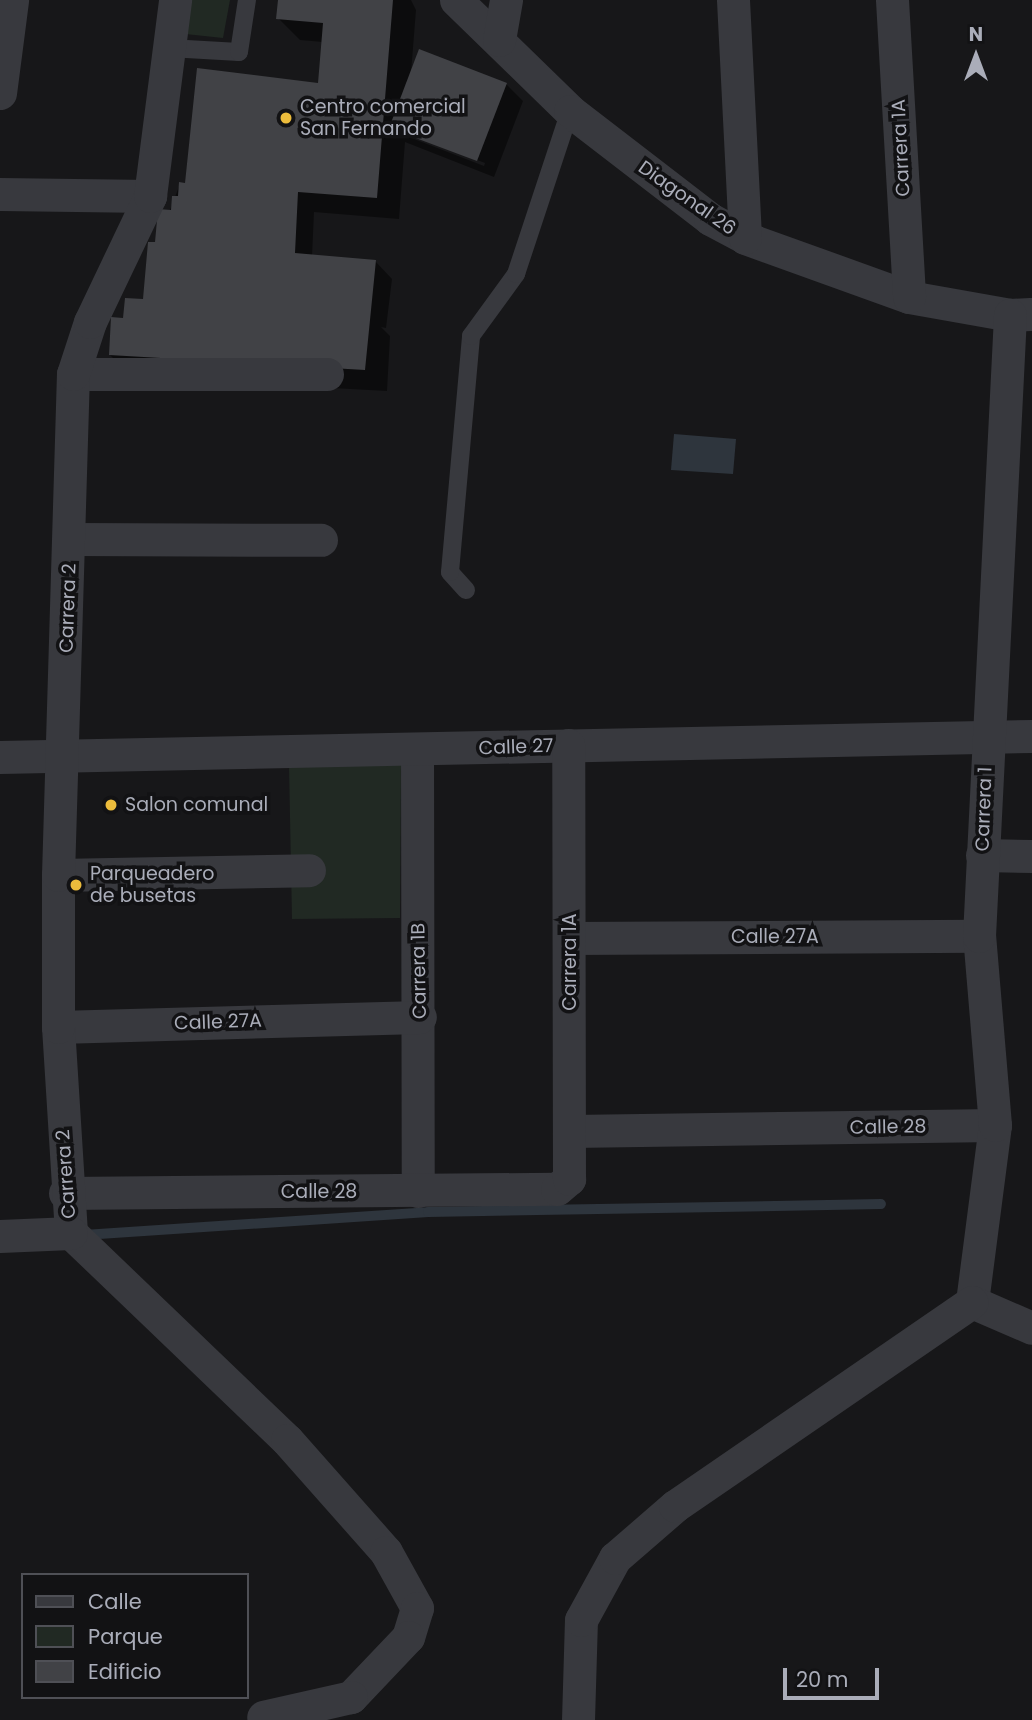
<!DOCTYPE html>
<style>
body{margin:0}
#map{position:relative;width:1032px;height:1720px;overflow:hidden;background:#171719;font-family:Poppins,sans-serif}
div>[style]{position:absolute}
.green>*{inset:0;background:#212923}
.water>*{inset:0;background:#2e353d}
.shadow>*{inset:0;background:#0007}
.stream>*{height:10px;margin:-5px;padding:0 5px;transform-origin:5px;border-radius:5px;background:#2e353d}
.building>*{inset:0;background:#414246}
.lane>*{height:18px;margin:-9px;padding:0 9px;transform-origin:9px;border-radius:9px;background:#38393e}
.street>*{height:33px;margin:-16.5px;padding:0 16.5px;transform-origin:16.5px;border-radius:16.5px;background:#38393e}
.dots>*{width:19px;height:19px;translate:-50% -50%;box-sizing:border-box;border:4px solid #121214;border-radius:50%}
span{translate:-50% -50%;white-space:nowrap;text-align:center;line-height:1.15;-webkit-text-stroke:7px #121214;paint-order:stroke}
.poi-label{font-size:19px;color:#aaadb9}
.left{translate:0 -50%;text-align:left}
.street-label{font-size:19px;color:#aaadb9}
.legend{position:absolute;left:21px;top:1573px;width:228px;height:126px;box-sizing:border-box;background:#121214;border:2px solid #4f5056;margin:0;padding:9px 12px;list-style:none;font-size:21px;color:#aaadb9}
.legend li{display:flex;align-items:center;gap:14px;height:35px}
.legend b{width:35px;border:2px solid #4f5056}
.north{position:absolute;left:941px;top:21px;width:70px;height:70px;-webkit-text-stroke:5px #121214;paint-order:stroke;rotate:0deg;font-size:19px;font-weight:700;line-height:28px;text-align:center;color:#aaadb9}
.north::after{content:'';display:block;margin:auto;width:24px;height:32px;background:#aaadb9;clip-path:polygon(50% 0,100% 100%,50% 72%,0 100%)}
.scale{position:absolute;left:783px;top:1668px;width:96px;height:32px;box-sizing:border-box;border:4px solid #aaadb9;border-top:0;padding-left:9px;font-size:21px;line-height:24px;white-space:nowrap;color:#aaadb9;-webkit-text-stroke:5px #121214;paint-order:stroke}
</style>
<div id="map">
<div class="green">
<i style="clip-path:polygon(181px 0,230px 0,223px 38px,176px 33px)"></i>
<i style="clip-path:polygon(401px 765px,400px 918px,292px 919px,289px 766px)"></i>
</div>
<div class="water">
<i style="clip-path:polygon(674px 434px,736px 439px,733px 474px,671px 470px)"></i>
</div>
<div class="shadow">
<i style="clip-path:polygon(evenodd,280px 0,411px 0,416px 10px,411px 73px,506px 84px,523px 101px,494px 177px,405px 142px,399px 219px,314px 212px,312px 257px,375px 261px,392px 279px,386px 328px,381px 327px,390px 336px,387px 391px,132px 377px,110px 355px,148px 301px,157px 244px,180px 184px,186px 185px,319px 84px,323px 42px,300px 40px,278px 18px,280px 0,409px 134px,485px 163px,484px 166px,409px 137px,409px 134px)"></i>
</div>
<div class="stream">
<i style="left:84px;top:1235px;width:345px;rotate:-3.8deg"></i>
<i style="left:428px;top:1212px;width:453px;rotate:-1deg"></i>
</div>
<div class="building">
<i style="clip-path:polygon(278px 0,393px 0,377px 198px,298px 192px,295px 253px,376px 260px,365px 370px,109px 355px,111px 317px,123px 318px,125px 298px,143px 299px,148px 242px,155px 242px,158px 209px,171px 210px,172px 196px,178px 196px,179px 182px,185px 183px,197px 68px,318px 83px,323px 23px,276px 19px)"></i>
<i style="clip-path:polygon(419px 49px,507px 83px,477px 161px,389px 128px)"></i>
</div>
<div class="lane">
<i style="left:169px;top:48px;width:70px;rotate:3.3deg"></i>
<i style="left:239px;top:52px;width:53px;rotate:-81.3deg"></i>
<i style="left:466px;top:590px;width:24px;rotate:-132deg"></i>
<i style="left:450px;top:572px;width:237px;rotate:-84.9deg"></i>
<i style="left:471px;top:336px;width:77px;rotate:-54deg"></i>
<i style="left:516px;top:274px;width:172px;rotate:-71.7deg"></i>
</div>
<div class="street">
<i style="left:456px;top:0;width:159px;rotate:44.2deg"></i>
<i style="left:570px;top:111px;width:177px;rotate:37.6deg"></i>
<i style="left:710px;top:219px;width:40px;rotate:28deg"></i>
<i style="left:745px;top:238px;width:174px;rotate:19.8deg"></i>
<i style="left:909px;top:297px;width:103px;rotate:10.1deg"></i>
<i style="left:1010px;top:315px;width:20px;rotate:-3deg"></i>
<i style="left:733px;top:0;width:238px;rotate:87.1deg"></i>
<i style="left:892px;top:0;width:297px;rotate:86.7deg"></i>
<i style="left:499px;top:40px;width:41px;rotate:-80.1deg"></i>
<i style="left:0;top:93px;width:94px;rotate:-82.6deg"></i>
<i style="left:0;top:194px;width:150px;rotate:0.8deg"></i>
<i style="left:73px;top:374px;width:254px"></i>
<i style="left:71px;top:539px;width:250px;rotate:0.2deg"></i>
<i style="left:417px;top:750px;width:441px;rotate:89.9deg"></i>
<i style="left:0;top:757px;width:1032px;rotate:-1.17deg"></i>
<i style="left:982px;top:855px;width:50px;rotate:1.1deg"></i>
<i style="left:58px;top:875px;width:251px;rotate:-1.1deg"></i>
<i style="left:570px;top:938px;width:409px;rotate:-0.3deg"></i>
<i style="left:58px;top:1027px;width:362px;rotate:-1.6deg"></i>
<i style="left:571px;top:1131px;width:424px;rotate:-0.8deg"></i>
<i style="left:65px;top:1193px;width:492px;rotate:-0.5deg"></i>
<i style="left:557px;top:1189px;width:16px;rotate:-40deg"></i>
<i style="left:569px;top:1179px;width:434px;rotate:-90.1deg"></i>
<i style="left:71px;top:1233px;width:206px;rotate:-93.6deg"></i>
<i style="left:58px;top:1027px;width:152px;rotate:-90deg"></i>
<i style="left:58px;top:875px;width:501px;rotate:-88.29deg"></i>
<i style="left:73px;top:374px;width:55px;rotate:-71.9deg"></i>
<i style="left:90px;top:322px;width:140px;rotate:-64.5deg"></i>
<i style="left:150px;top:196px;width:198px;rotate:-82.7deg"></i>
<i style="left:71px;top:1233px;width:299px;rotate:43.8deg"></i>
<i style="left:287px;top:1440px;width:149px;rotate:48.5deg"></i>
<i style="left:386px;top:1552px;width:64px;rotate:61deg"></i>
<i style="left:417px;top:1608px;width:30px;rotate:107deg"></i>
<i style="left:408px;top:1637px;width:83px;rotate:133.5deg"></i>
<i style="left:351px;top:1697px;width:90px;rotate:167.2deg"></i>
<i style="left:0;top:1236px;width:71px;rotate:-2.4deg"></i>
<i style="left:972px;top:1302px;width:178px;rotate:-82.6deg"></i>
<i style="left:995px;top:1125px;width:190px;rotate:-94.8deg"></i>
<i style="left:979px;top:936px;width:622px;rotate:-87.14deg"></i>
<i style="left:972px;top:1302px;width:65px;rotate:23.4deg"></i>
<i style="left:578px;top:1720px;width:100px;rotate:-88.3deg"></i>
<i style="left:581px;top:1620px;width:71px;rotate:-61.3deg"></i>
<i style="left:615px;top:1558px;width:79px;rotate:-40.9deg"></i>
<i style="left:675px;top:1506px;width:360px;rotate:-34.5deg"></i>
</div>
<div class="dots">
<i style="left:286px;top:118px;background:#ecbc3c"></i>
<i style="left:111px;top:805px;background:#ecbc3c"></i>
<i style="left:76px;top:885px;background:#ecbc3c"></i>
</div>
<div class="poi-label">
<span class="left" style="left:300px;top:118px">Centro comercial<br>San Fernando</span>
<span class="left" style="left:125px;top:805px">Salon comunal</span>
<span class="left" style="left:90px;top:885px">Parqueadero<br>de busetas</span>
</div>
<div class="street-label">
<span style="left:901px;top:148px;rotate:-93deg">Carrera 1A</span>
<span style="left:687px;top:198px;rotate:35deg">Diagonal 26</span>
<span style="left:68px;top:608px;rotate:-88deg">Carrera 2</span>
<span style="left:516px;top:747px;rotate:-2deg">Calle 27</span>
<span style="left:984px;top:809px;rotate:-88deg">Carrera 1</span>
<span style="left:775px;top:937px">Calle 27A</span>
<span style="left:570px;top:962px;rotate:-90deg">Carrera 1A</span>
<span style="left:419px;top:971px;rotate:-91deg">Carrera 1B</span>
<span style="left:218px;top:1022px;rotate:-2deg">Calle 27A</span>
<span style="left:888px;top:1127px;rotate:-1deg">Calle 28</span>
<span style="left:66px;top:1174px;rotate:-94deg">Carrera 2</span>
<span style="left:319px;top:1192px">Calle 28</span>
</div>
<ul class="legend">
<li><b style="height:9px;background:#38393e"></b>Calle</li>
<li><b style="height:19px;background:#212923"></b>Parque</li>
<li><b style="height:19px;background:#414246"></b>Edificio</li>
</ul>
<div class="north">N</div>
<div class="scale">20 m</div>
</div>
